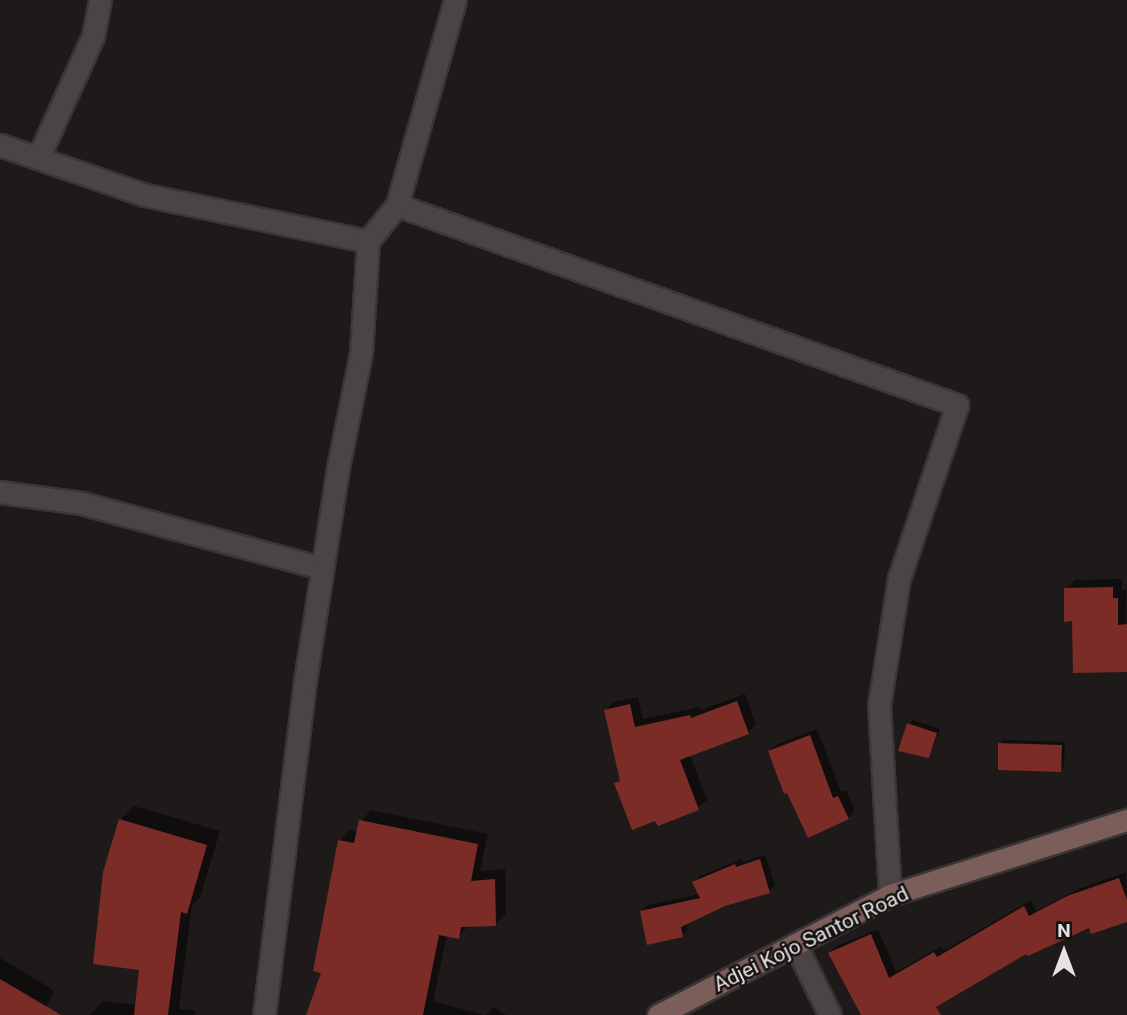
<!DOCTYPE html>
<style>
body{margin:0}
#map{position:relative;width:1127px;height:1015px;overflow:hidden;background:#1f1a1a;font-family:Roboto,sans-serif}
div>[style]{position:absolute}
.shadow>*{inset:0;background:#0007}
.building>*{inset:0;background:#7c2c26}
.roads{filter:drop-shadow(2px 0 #393635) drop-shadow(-2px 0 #393635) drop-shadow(0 2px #393635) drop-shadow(0 -2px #393635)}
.street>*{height:21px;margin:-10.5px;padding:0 10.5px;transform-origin:10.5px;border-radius:10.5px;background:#4a4544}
.secondary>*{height:21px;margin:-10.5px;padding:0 10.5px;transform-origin:10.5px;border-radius:10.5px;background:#7b5e5a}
span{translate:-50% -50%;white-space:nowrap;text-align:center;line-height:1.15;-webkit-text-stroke:5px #161111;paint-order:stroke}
.street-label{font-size:21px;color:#e5e2e1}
.north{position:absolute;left:1029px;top:917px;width:70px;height:70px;-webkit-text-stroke:5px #161111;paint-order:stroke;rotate:0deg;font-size:19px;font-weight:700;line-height:28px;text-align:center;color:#e5e2e1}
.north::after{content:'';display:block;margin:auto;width:24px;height:32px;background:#e5e2e1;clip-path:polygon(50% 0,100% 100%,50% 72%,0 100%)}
</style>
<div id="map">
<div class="shadow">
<i style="clip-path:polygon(1122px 579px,1122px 590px,1126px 589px,1127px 670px,1073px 620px,1066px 589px,1075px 580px)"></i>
<i style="clip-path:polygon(745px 694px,756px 724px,748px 733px,690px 755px,707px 800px,698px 808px,658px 823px,616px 784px,621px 779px,606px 710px,614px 702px,638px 697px,643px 719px,699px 707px,700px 710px)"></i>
<i style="clip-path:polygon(913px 720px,940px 729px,929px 756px,909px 724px)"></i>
<i style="clip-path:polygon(817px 729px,841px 792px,846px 790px,855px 810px,848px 818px,770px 751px,777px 744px)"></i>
<i style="clip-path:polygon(1004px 740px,1065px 742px,1064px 766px,1060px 770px,1000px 744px)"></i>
<i style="clip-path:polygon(134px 806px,220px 831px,200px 898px,192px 905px,179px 1009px,196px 1011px,195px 1015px,90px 1015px,103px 1001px,137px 1005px,141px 969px,105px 872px,121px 819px)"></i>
<i style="clip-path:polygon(371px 810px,488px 834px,480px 871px,505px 869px,506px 914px,495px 924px,469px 925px,458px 937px,447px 935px,433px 1001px,484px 1015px,307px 1015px,324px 971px,340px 841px,350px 830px,359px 832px,361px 821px)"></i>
<i style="clip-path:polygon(765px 855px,775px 885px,769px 891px,719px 907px,686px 922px,688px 929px,682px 935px,642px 911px,648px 905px,700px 894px,695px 882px,700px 876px,741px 859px,742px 862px)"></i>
<i style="clip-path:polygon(1126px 872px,1127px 915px,1027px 951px,921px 1015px,863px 1015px,830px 953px,837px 946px,878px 929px,896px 972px,941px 946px,944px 951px,1031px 900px,1036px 911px,1076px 890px)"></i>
<i style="clip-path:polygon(0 958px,55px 991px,41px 1015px,0 1015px)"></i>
<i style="clip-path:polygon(494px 1007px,506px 1015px,486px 1015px)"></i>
</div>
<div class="building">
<i style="clip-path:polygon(1113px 587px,1113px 598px,1118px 598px,1118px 625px,1127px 624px,1127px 672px,1073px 673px,1072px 621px,1064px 622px,1064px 588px)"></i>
<i style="clip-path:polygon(737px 701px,749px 734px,680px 760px,699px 810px,658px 826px,655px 821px,632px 830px,614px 783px,620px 781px,604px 710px,630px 704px,635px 727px,690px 715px,691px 718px)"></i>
<i style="clip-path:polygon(907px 723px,937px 733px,929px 758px,898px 751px)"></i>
<i style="clip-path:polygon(810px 735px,833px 798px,838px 796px,849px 819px,808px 838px,787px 793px,784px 794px,768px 751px)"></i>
<i style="clip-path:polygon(998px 743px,1062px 745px,1061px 772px,998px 770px)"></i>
<i style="clip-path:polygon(119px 819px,207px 845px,187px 914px,181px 912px,168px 1015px,134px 1015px,139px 970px,93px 964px,103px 872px)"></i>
<i style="clip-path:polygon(359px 820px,478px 844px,471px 881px,495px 879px,496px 926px,461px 927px,459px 939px,439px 935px,423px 1015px,306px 1015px,321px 973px,313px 971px,338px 840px,354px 843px)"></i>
<i style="clip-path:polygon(760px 859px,770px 893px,725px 906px,681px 927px,683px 937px,647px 945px,640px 911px,700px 898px,692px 882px,735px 864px,736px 867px)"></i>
<i style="clip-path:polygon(1119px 878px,1127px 900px,1127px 922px,1091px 934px,1089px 928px,1028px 956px,1026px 954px,936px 1007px,941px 1015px,861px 1015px,828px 953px,871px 934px,889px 978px,934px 952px,937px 957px,1024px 906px,1029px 916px,1067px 896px)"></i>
<i style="clip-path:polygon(0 979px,61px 1015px,0 1015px)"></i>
</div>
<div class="roads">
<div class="street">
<i style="left:0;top:145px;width:153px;rotate:19deg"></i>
<i style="left:145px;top:195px;width:228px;rotate:11.7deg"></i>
<i style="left:38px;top:158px;width:134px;rotate:-65.7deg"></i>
<i style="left:93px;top:36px;width:37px;rotate:-79deg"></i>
<i style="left:397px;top:205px;width:595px;rotate:19.65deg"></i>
<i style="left:957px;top:405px;width:182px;rotate:108.5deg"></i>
<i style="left:899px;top:578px;width:129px;rotate:98.9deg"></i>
<i style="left:879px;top:705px;width:190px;rotate:86.7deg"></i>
<i style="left:0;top:492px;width:82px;rotate:7.7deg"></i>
<i style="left:81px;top:503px;width:250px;rotate:15.1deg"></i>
<i style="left:795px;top:944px;width:79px;rotate:63.8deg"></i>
<i style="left:264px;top:1015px;width:337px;rotate:-83deg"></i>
<i style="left:305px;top:681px;width:216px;rotate:-81.2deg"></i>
<i style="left:338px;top:468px;width:117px;rotate:-78.7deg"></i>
<i style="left:361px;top:353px;width:112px;rotate:-86.4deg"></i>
<i style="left:368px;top:241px;width:46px;rotate:-51.1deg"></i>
<i style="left:397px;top:205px;width:213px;rotate:-74.2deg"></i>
</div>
<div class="secondary">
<i style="left:658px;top:1015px;width:261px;rotate:-27.3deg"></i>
<i style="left:890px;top:895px;width:249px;rotate:-17.6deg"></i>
</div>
</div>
<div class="street-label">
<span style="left:811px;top:939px;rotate:-26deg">Adjei Kojo Santor Road</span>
</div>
<div class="north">N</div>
</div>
